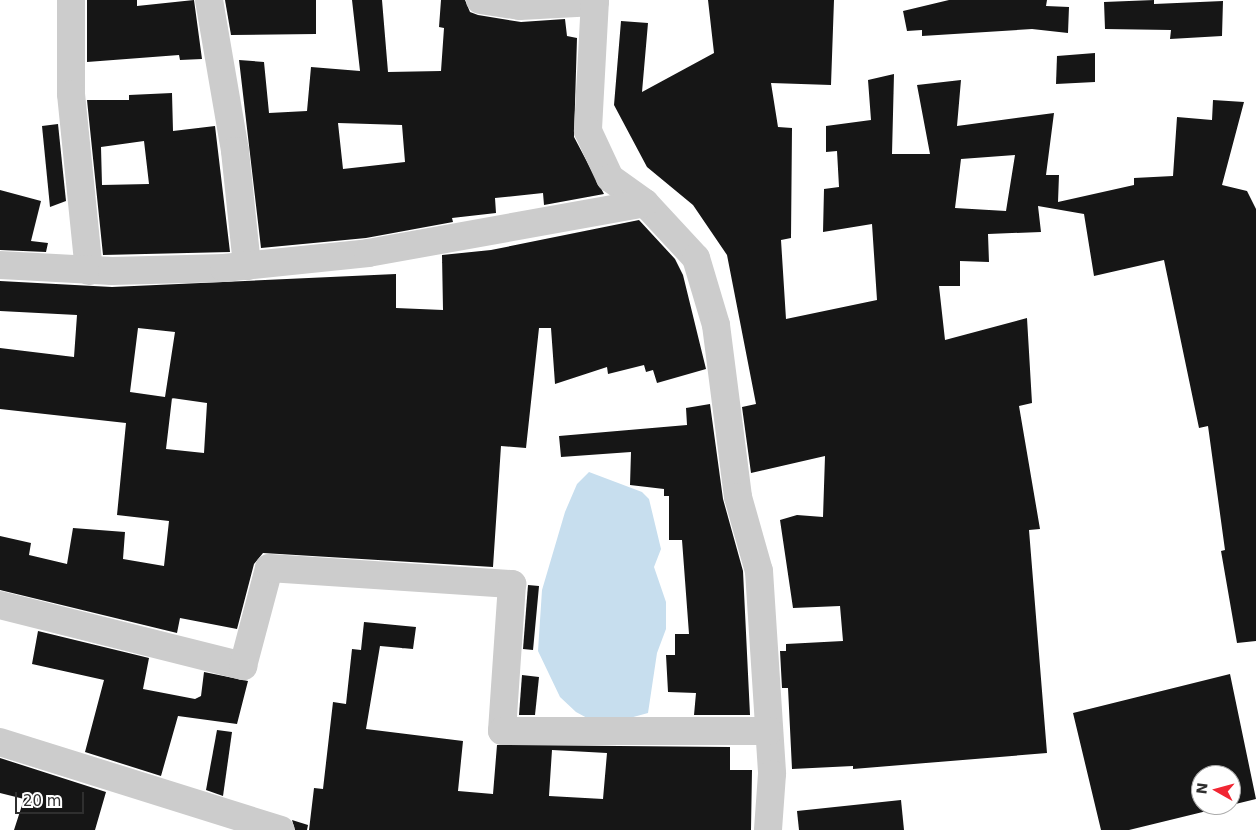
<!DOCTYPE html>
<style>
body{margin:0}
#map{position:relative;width:1256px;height:830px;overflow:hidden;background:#fff;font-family:"DejaVu Sans",sans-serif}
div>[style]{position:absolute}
.water>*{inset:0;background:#c7deee}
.building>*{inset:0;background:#161616}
.minor>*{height:28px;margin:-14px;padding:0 14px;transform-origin:14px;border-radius:14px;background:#ccc}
span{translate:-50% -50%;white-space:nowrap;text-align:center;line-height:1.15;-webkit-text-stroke:5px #fff;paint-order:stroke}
.north{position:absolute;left:1191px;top:765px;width:50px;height:50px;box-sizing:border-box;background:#fff;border:1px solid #acacac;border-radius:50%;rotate:277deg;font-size:14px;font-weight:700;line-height:20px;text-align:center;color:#2f2f2f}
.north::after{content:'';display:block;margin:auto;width:18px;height:22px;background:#f12633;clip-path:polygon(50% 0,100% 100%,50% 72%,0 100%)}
.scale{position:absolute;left:15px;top:792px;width:69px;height:22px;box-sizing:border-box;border:2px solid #2f2f2f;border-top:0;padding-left:6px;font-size:15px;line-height:18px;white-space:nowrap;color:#2f2f2f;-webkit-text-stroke:4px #fff;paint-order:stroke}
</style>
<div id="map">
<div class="water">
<i style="clip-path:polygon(589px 472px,642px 492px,649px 499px,661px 549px,654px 567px,666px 602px,666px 629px,657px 653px,648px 713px,626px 719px,589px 719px,576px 712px,560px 697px,538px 651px,542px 590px,565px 512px,577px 484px)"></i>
</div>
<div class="building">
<i style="clip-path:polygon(87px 0,137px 0,137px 6px,194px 0,202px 59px,180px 60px,179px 55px,87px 62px)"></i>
<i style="clip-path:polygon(225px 0,316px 0,316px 34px,231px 35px)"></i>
<i style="clip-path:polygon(evenodd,352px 0,382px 0,388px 72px,441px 71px,444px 28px,439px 27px,441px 0,465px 0,470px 12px,478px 15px,521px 22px,565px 19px,567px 36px,577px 38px,574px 137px,604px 194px,544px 205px,543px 193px,495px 198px,496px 213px,452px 218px,453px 222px,366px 238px,261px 248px,239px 60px,264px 62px,269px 113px,307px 111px,311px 67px,360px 71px,352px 0,338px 123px,402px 125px,405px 162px,343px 169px,338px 123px)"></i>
<i style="clip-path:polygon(evenodd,708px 0,834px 0,831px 85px,771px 83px,778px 127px,792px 128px,791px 238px,781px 240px,786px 319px,877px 300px,872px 224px,823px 232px,824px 189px,839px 187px,837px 151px,826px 152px,826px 126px,871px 120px,868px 80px,894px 74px,892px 154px,930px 154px,917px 85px,961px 80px,957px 126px,1054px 113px,1046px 175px,1059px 175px,1058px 202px,1134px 185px,1134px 178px,1173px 176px,1177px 117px,1212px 120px,1213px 100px,1244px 102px,1222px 185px,1247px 191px,1256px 209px,1256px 641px,1237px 643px,1221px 551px,1225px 550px,1208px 426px,1199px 428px,1164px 260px,1094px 276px,1084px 214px,1038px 206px,1041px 232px,988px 234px,989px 262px,960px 261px,960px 286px,939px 286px,945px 340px,1027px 318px,1032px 403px,1019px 406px,1040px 529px,1029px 530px,1047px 753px,853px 769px,853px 766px,792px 769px,788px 688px,782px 688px,780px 651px,786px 651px,786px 644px,843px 641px,840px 606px,793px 608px,780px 520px,797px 515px,823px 517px,825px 456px,751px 473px,742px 407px,756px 404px,727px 255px,693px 205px,647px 167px,614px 105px,621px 21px,648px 23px,642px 92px,714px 53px,708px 0,1015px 155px,1006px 211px,955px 208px,961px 159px,1015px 155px)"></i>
<i style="clip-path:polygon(949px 0,1047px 0,1046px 6px,1069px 7px,1068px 33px,1032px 29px,922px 36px,922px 30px,907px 31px,903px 11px)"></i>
<i style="clip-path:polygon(1154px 0,1154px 4px,1223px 1px,1222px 36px,1170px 39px,1171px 30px,1105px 29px,1104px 2px)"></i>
<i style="clip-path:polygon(1095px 53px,1095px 82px,1056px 84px,1057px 56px)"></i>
<i style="clip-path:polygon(evenodd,172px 93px,173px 131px,215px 126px,230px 252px,103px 255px,87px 100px,129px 100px,129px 95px,172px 93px,144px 141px,149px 184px,102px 185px,101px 147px,144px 141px)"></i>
<i style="clip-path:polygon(58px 124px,66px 201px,50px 207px,42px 126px)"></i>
<i style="clip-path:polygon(0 190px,41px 201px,31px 241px,48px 243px,46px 252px,0 250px)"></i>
<i style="clip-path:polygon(evenodd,639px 220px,675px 259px,683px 275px,706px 369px,657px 383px,653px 370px,646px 372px,644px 365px,608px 374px,607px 367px,555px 384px,551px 328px,539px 328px,526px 448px,501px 446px,493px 567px,263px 553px,254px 564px,237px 629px,180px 618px,177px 633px,0 590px,0 536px,31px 543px,29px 555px,67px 564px,73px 528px,125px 532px,123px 559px,164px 566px,169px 521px,117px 515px,126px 423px,0 409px,0 348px,74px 357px,77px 315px,0 311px,0 281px,112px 287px,396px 274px,396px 308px,443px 310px,442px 255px,491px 250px,639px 220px,138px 328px,175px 332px,165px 397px,207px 403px,204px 453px,166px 449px,172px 398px,130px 392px,138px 328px)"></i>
<i style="clip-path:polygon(710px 404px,723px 499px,743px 571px,750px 715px,694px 715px,696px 693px,668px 692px,666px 655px,675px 655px,675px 634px,689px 634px,682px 540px,669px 540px,669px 496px,664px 496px,664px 489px,630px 485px,631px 452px,561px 457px,559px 436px,687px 425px,686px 408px)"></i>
<i style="clip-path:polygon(528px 585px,539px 586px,533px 650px,523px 649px)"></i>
<i style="clip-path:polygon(evenodd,364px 622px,416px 627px,413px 649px,380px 646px,366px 729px,463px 741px,458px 791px,493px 794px,497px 745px,730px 747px,730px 770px,752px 770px,751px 830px,309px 830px,314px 788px,323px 789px,333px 702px,346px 704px,352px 649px,361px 650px,364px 622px,552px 750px,607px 753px,603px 799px,549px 796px,552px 750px)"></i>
<i style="clip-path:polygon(38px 631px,149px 658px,143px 689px,195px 699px,201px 696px,204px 672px,248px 681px,237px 724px,178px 716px,161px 776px,85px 752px,104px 680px,32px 664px)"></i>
<i style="clip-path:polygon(evenodd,1230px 674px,1256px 799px,1129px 830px,1101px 830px,1073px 713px,1230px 674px,1201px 775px,1231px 775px,1231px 805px,1201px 805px,1201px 775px)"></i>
<i style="clip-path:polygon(522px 675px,539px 677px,535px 715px,519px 715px)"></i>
<i style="clip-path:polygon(217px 730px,232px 732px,223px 796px,206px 790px)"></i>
<i style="clip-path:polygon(0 758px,106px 792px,95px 830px,14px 830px,24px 799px,0 793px)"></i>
<i style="clip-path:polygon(901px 800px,904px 830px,799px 830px,797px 811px)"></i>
<i style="clip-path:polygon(292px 820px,308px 825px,307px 830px,295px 830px)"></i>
</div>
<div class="minor">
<i style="left:71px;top:0;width:94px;rotate:90deg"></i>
<i style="left:71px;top:94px;width:178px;rotate:84.2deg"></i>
<i style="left:209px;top:0;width:153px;rotate:80.2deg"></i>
<i style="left:235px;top:151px;width:116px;rotate:84deg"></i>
<i style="left:480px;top:0;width:40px;rotate:8.5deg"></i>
<i style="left:520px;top:6px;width:75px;rotate:-3.1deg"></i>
<i style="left:595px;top:0;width:131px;rotate:93.1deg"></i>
<i style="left:588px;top:131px;width:52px;rotate:64.9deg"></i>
<i style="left:610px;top:178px;width:43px;rotate:35.5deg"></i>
<i style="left:645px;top:203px;width:75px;rotate:47.2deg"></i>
<i style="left:696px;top:258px;width:70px;rotate:73.4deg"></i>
<i style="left:716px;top:325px;width:173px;rotate:82.7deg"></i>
<i style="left:738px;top:497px;width:77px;rotate:74.2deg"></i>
<i style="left:759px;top:571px;width:203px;rotate:86.3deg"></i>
<i style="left:772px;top:774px;width:56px;rotate:94.1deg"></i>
<i style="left:0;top:265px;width:112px;rotate:3.1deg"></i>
<i style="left:112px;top:271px;width:112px;rotate:-1.5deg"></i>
<i style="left:224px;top:268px;width:145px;rotate:-5.9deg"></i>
<i style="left:368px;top:253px;width:281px;rotate:-10.2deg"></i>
<i style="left:0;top:605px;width:251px;rotate:14.1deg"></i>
<i style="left:243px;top:666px;width:101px;rotate:-75.1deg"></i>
<i style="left:269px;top:568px;width:244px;rotate:3.8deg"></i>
<i style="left:512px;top:584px;width:147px;rotate:93.9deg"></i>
<i style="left:502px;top:731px;width:267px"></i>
<i style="left:0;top:742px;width:294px;rotate:17.4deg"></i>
</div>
<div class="north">N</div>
<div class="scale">20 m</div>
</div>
